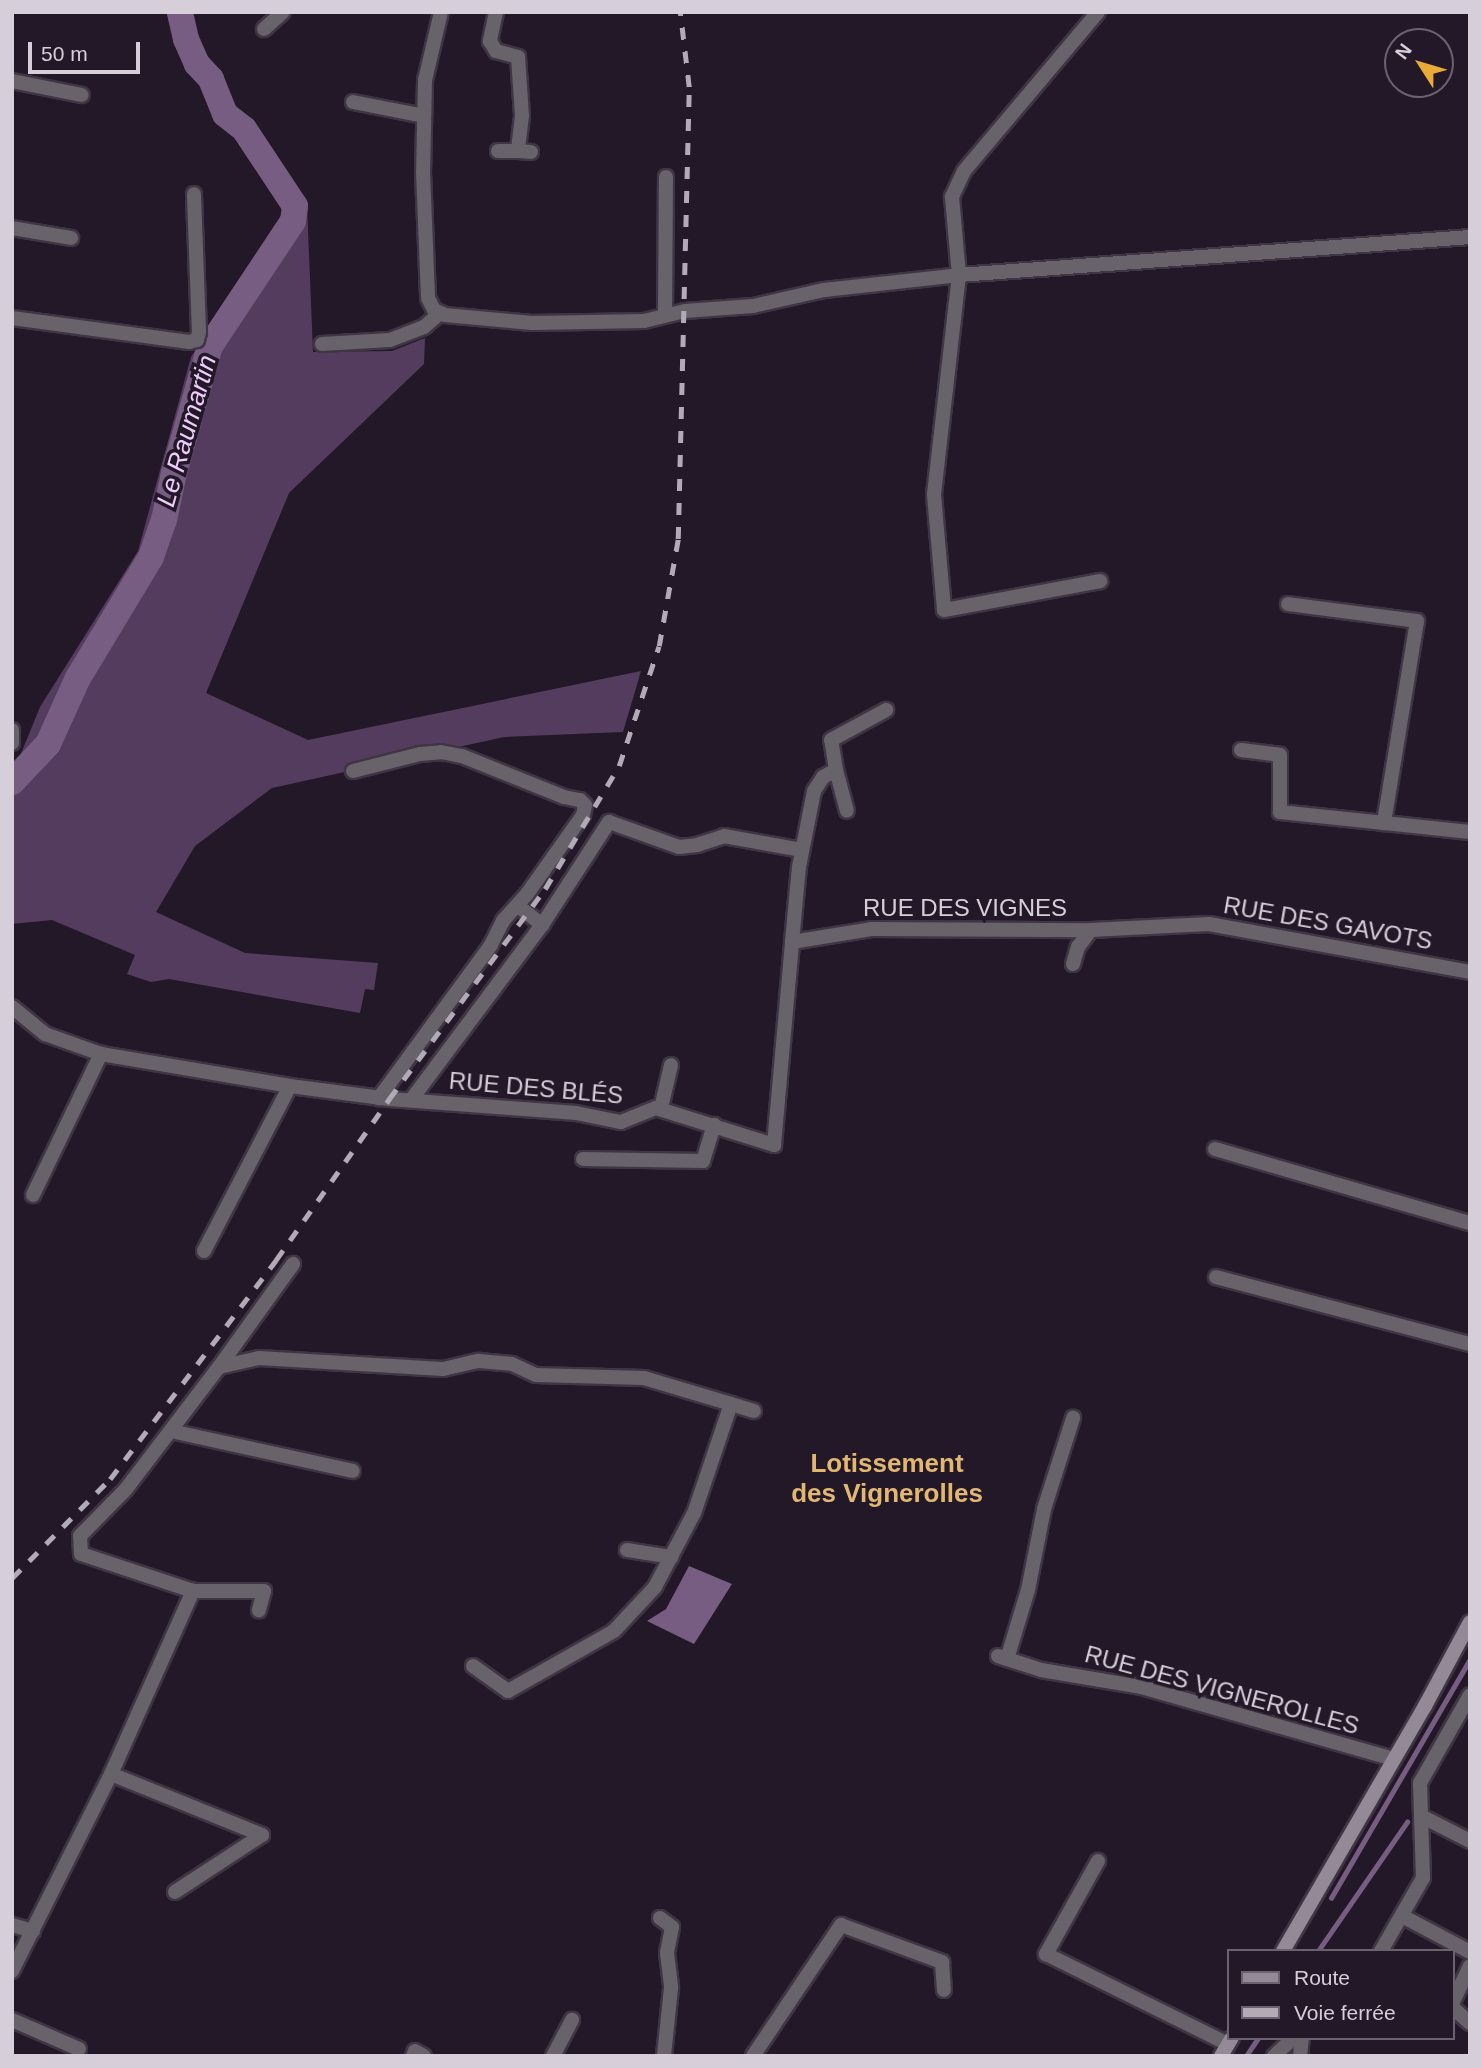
<!DOCTYPE html>
<meta charset="utf-8">
<style>
body{margin:0}
#map{position:relative;width:1482px;height:2068px;overflow:hidden;background:#231828;font-family:Helvetica,sans-serif}
div>[style]{position:absolute}
.forest>*{inset:0;background:#543c5e}
.water>*{inset:0;background:#765d81}
.stream>*{height:4.5px;margin:-2.25px;padding:0 2.25px;transform-origin:2.25px;border-radius:2.25px;background:#765d81}
.river>*{height:26px;margin:-13px;padding:0 13px;transform-origin:13px;border-radius:13px;background:#765d81}
.roads{filter:drop-shadow(2px 0 #403544) drop-shadow(-2px 0 #403544) drop-shadow(0 2px #403544) drop-shadow(0 -2px #403544)}
.street>*{height:14px;margin:-7px;padding:0 7px;transform-origin:7px;border-radius:7px;background:#68626a}
.secondary>*{height:14px;margin:-7px;padding:0 7px;transform-origin:7px;border-radius:7px;background:#938997}
.rail>*{height:4.5px;margin-top:-2.25px;transform-origin:0;background:repeating-linear-gradient(90deg,#b2aab6 0 12px,transparent 0 24px)}
span{translate:-50% -50%;white-space:nowrap;text-align:center;line-height:1.15;-webkit-text-stroke:7px #231828;paint-order:stroke}
.street-label{font-size:24px;color:#d6ced9}
.water-label{font-size:26px;color:#eeccfc;font-style:italic}
.neighbourhood-label{font-size:26px;color:#e2b772;font-weight:700}
.frame{position:absolute;inset:0;border:14px solid #d6ced9;pointer-events:none}
.legend{position:absolute;left:1227px;top:1949px;width:228px;height:91px;box-sizing:border-box;background:#231828;border:2px solid #6b616f;margin:0;padding:9px 12px;list-style:none;font-size:21px;color:#d6ced9}
.legend li{display:flex;align-items:center;gap:14px;height:35px}
.legend b{width:35px;border:2px solid #6b616f}
.north{position:absolute;left:1384px;top:28px;width:70px;height:70px;box-sizing:border-box;background:#231828;border:2px solid #6b616f;border-radius:50%;rotate:307deg;font-size:19px;font-weight:700;line-height:28px;text-align:center;color:#d6ced9}
.north::after{content:'';display:block;margin:auto;width:24px;height:32px;background:#e9ab38;clip-path:polygon(50% 0,100% 100%,50% 72%,0 100%)}
.scale{position:absolute;left:28px;top:42px;width:112px;height:32px;box-sizing:border-box;border:4px solid #d6ced9;border-top:0;padding-left:9px;font-size:21px;line-height:24px;white-space:nowrap;color:#d6ced9;-webkit-text-stroke:5px #231828;paint-order:stroke}
</style>
<div id="map">
<div class="forest">
<i style="clip-path:polygon(307px 205px,313px 352px,392px 351px,425px 338px,424px 364px,289px 493px,206px 693px,308px 740px,641px 671px,623px 732px,504px 737px,272px 788px,195px 846px,156px 912px,245px 953px,378px 963px,374px 990px,365px 989px,360px 1013px,169px 979px,151px 982px,127px 974px,135px 955px,52px 920px,12px 924px,12px 766px,18px 761px,40px 707px,138px 551px,191px 357px,287px 208px)"></i>
</div>
<div class="water">
<i style="clip-path:polygon(689px 1566px,732px 1584px,694px 1644px,647px 1621px,666px 1609px)"></i>
</div>
<div class="stream">
<i style="left:1331px;top:1898px;width:274px;rotate:-59.8deg"></i>
<i style="left:1318px;top:1951px;width:157px;rotate:-55.4deg"></i>
<i style="left:1246px;top:2056px;width:22px;rotate:-56deg"></i>
</div>
<div class="river">
<i style="left:12px;top:782px;width:52px;rotate:-46.5deg"></i>
<i style="left:48px;top:744px;width:72px;rotate:-65.6deg"></i>
<i style="left:78px;top:678px;width:141px;rotate:-58.9deg"></i>
<i style="left:151px;top:557px;width:39px;rotate:-71deg"></i>
<i style="left:164px;top:520px;width:48px;rotate:-78deg"></i>
<i style="left:174px;top:473px;width:132px;rotate:-74.2deg"></i>
<i style="left:210px;top:346px;width:150px;rotate:-56.4deg"></i>
<i style="left:293px;top:221px;width:15px;rotate:-82deg"></i>
<i style="left:295px;top:206px;width:92px;rotate:-123.5deg"></i>
<i style="left:244px;top:129px;width:24px;rotate:-142deg"></i>
<i style="left:225px;top:114px;width:38px;rotate:-112deg"></i>
<i style="left:211px;top:79px;width:21px;rotate:-133deg"></i>
<i style="left:197px;top:64px;width:27px;rotate:-114deg"></i>
<i style="left:186px;top:39px;width:28px;rotate:-103deg"></i>
</div>
<div class="roads">
<div class="street">
<i style="left:441px;top:12px;width:70px;rotate:103.2deg"></i>
<i style="left:425px;top:80px;width:92px;rotate:91.2deg"></i>
<i style="left:423px;top:172px;width:126px;rotate:87.7deg"></i>
<i style="left:428px;top:298px;width:13px;rotate:63deg"></i>
<i style="left:434px;top:310px;width:12px;rotate:24deg"></i>
<i style="left:445px;top:315px;width:87px;rotate:5.3deg"></i>
<i style="left:532px;top:323px;width:112px;rotate:-1deg"></i>
<i style="left:644px;top:321px;width:42px;rotate:-13.7deg"></i>
<i style="left:685px;top:311px;width:68px;rotate:-4.2deg"></i>
<i style="left:753px;top:306px;width:73px;rotate:-12.7deg"></i>
<i style="left:824px;top:290px;width:136px;rotate:-6.3deg"></i>
<i style="left:959px;top:275px;width:221px;rotate:96.5deg"></i>
<i style="left:934px;top:495px;width:115px;rotate:85deg"></i>
<i style="left:944px;top:610px;width:159px;rotate:-10.5deg"></i>
<i style="left:496px;top:12px;width:30px;rotate:102deg"></i>
<i style="left:490px;top:41px;width:12px;rotate:59deg"></i>
<i style="left:496px;top:51px;width:23px;rotate:15deg"></i>
<i style="left:518px;top:57px;width:59px;rotate:86.1deg"></i>
<i style="left:522px;top:116px;width:35px;rotate:97deg"></i>
<i style="left:518px;top:151px;width:13px;rotate:4deg"></i>
<i style="left:1098px;top:12px;width:208px;rotate:130.1deg"></i>
<i style="left:964px;top:171px;width:29px;rotate:115deg"></i>
<i style="left:952px;top:197px;width:78px;rotate:84.9deg"></i>
<i style="left:959px;top:275px;width:512px;rotate:-4.25deg"></i>
<i style="left:264px;top:29px;width:25px;rotate:-42deg"></i>
<i style="left:12px;top:81px;width:71px;rotate:11.3deg"></i>
<i style="left:353px;top:102px;width:72px;rotate:11.2deg"></i>
<i style="left:498px;top:151px;width:20px"></i>
<i style="left:12px;top:228px;width:60px;rotate:9.6deg"></i>
<i style="left:665px;top:315px;width:138px;rotate:-89.6deg"></i>
<i style="left:12px;top:318px;width:179px;rotate:7.7deg"></i>
<i style="left:189px;top:342px;width:8px;rotate:-14deg"></i>
<i style="left:197px;top:340px;width:8px;rotate:-76deg"></i>
<i style="left:199px;top:332px;width:138px;rotate:-92.1deg"></i>
<i style="left:322px;top:344px;width:68px;rotate:-3.4deg"></i>
<i style="left:390px;top:340px;width:36px;rotate:-21deg"></i>
<i style="left:424px;top:327px;width:21px;rotate:-41deg"></i>
<i style="left:1288px;top:604px;width:130px;rotate:7.5deg"></i>
<i style="left:1417px;top:621px;width:205px;rotate:99.3deg"></i>
<i style="left:12px;top:730px;width:13px;rotate:90deg"></i>
<i style="left:1241px;top:750px;width:39px;rotate:7deg"></i>
<i style="left:1280px;top:755px;width:57px;rotate:90deg"></i>
<i style="left:1280px;top:812px;width:191px;rotate:6deg"></i>
<i style="left:836px;top:770px;width:42px;rotate:75deg"></i>
<i style="left:353px;top:771px;width:69px;rotate:-14.2deg"></i>
<i style="left:420px;top:754px;width:21px;rotate:-5deg"></i>
<i style="left:441px;top:752px;width:21px;rotate:11deg"></i>
<i style="left:462px;top:756px;width:110px;rotate:21.9deg"></i>
<i style="left:564px;top:797px;width:16px;rotate:11deg"></i>
<i style="left:580px;top:800px;width:7px;rotate:45deg"></i>
<i style="left:585px;top:805px;width:10px;rotate:101deg"></i>
<i style="left:583px;top:815px;width:97px;rotate:125.3deg"></i>
<i style="left:527px;top:894px;width:36px;rotate:132deg"></i>
<i style="left:503px;top:921px;width:27px;rotate:117deg"></i>
<i style="left:491px;top:945px;width:190px;rotate:126.2deg"></i>
<i style="left:518px;top:906px;width:31px;rotate:38deg"></i>
<i style="left:792px;top:942px;width:75px;rotate:-84.7deg"></i>
<i style="left:799px;top:867px;width:77px;rotate:-78.8deg"></i>
<i style="left:814px;top:791px;width:17px;rotate:-57deg"></i>
<i style="left:823px;top:777px;width:15px;rotate:-28deg"></i>
<i style="left:836px;top:770px;width:30px;rotate:-99deg"></i>
<i style="left:831px;top:740px;width:63px;rotate:-28.6deg"></i>
<i style="left:1073px;top:964px;width:18px;rotate:-74deg"></i>
<i style="left:1078px;top:947px;width:21px;rotate:-53deg"></i>
<i style="left:1091px;top:930px;width:118px;rotate:-2.9deg"></i>
<i style="left:1209px;top:924px;width:265px;rotate:10.4deg"></i>
<i style="left:12px;top:1007px;width:43px;rotate:39.3deg"></i>
<i style="left:45px;top:1034px;width:59px;rotate:19.7deg"></i>
<i style="left:101px;top:1054px;width:192px;rotate:9.6deg"></i>
<i style="left:290px;top:1086px;width:100px;rotate:7.5deg"></i>
<i style="left:389px;top:1099px;width:188px;rotate:4.3deg"></i>
<i style="left:576px;top:1113px;width:46px;rotate:11.3deg"></i>
<i style="left:621px;top:1122px;width:38px;rotate:-22deg"></i>
<i style="left:656px;top:1108px;width:124px;rotate:17.4deg"></i>
<i style="left:774px;top:1145px;width:204px;rotate:-84.9deg"></i>
<i style="left:792px;top:942px;width:80px;rotate:-9.3deg"></i>
<i style="left:871px;top:929px;width:220px;rotate:0.3deg"></i>
<i style="left:411px;top:1100px;width:219px;rotate:-53.2deg"></i>
<i style="left:542px;top:925px;width:123px;rotate:-57deg"></i>
<i style="left:609px;top:822px;width:74px;rotate:19.7deg"></i>
<i style="left:679px;top:847px;width:18px;rotate:-6deg"></i>
<i style="left:697px;top:845px;width:28px;rotate:-18deg"></i>
<i style="left:724px;top:836px;width:79px;rotate:10.2deg"></i>
<i style="left:661px;top:1108px;width:44px;rotate:-76.9deg"></i>
<i style="left:1215px;top:1149px;width:266px;rotate:16.2deg"></i>
<i style="left:583px;top:1159px;width:120px;rotate:1deg"></i>
<i style="left:703px;top:1161px;width:38px;rotate:-73deg"></i>
<i style="left:33px;top:1195px;width:157px;rotate:-64.3deg"></i>
<i style="left:204px;top:1251px;width:186px;rotate:-62.5deg"></i>
<i style="left:1216px;top:1277px;width:263px;rotate:14.8deg"></i>
<i style="left:219px;top:1367px;width:127px;rotate:-54.3deg"></i>
<i style="left:731px;top:1404px;width:24px;rotate:17deg"></i>
<i style="left:171px;top:1431px;width:186px;rotate:12.4deg"></i>
<i style="left:627px;top:1550px;width:45px;rotate:9deg"></i>
<i style="left:193px;top:1591px;width:71px"></i>
<i style="left:264px;top:1591px;width:20px;rotate:105deg"></i>
<i style="left:998px;top:1656px;width:45px;rotate:18deg"></i>
<i style="left:1041px;top:1670px;width:101px;rotate:9.6deg"></i>
<i style="left:1141px;top:1687px;width:263px;rotate:15.9deg"></i>
<i style="left:1007px;top:1659px;width:72px;rotate:-73.1deg"></i>
<i style="left:1028px;top:1590px;width:83px;rotate:-78.8deg"></i>
<i style="left:1044px;top:1509px;width:96px;rotate:-72.3deg"></i>
<i style="left:111px;top:1774px;width:163px;rotate:22deg"></i>
<i style="left:262px;top:1835px;width:104px;rotate:146.8deg"></i>
<i style="left:1421px;top:1816px;width:55px;rotate:27deg"></i>
<i style="left:1098px;top:1861px;width:107px;rotate:119.2deg"></i>
<i style="left:1046px;top:1954px;width:203px;rotate:26.3deg"></i>
<i style="left:1402px;top:1916px;width:77px;rotate:27.9deg"></i>
<i style="left:660px;top:1918px;width:15px;rotate:37deg"></i>
<i style="left:672px;top:1927px;width:26px;rotate:101deg"></i>
<i style="left:667px;top:1953px;width:35px;rotate:83deg"></i>
<i style="left:671px;top:1988px;width:68px;rotate:95.9deg"></i>
<i style="left:12px;top:1925px;width:22px;rotate:16deg"></i>
<i style="left:1381px;top:1951px;width:84px;rotate:-60.1deg"></i>
<i style="left:1423px;top:1878px;width:95px;rotate:-91.8deg"></i>
<i style="left:1420px;top:1783px;width:101px;rotate:-60.4deg"></i>
<i style="left:12px;top:1971px;width:220px;rotate:-63.3deg"></i>
<i style="left:111px;top:1774px;width:201px;rotate:-65.9deg"></i>
<i style="left:193px;top:1591px;width:118px;rotate:-161.7deg"></i>
<i style="left:81px;top:1554px;width:18px;rotate:-93deg"></i>
<i style="left:80px;top:1536px;width:66px;rotate:-45.6deg"></i>
<i style="left:126px;top:1489px;width:153px;rotate:-52.7deg"></i>
<i style="left:219px;top:1367px;width:41px;rotate:-12.7deg"></i>
<i style="left:259px;top:1358px;width:184px;rotate:3.4deg"></i>
<i style="left:443px;top:1369px;width:37px;rotate:-13deg"></i>
<i style="left:479px;top:1361px;width:33px;rotate:5deg"></i>
<i style="left:512px;top:1364px;width:26px;rotate:25deg"></i>
<i style="left:536px;top:1375px;width:108px;rotate:1.6deg"></i>
<i style="left:644px;top:1378px;width:91px;rotate:16.6deg"></i>
<i style="left:731px;top:1404px;width:115px;rotate:108.7deg"></i>
<i style="left:694px;top:1513px;width:84px;rotate:117.8deg"></i>
<i style="left:655px;top:1587px;width:60px;rotate:133deg"></i>
<i style="left:614px;top:1631px;width:122px;rotate:150.5deg"></i>
<i style="left:508px;top:1691px;width:43px;rotate:-144.5deg"></i>
<i style="left:1452px;top:2004px;width:42px;rotate:-64.7deg"></i>
<i style="left:1452px;top:2007px;width:24px;rotate:42deg"></i>
<i style="left:12px;top:2020px;width:73px;rotate:23.4deg"></i>
<i style="left:413px;top:2056px;width:5px;rotate:-68deg"></i>
<i style="left:415px;top:2051px;width:10px;rotate:29deg"></i>
<i style="left:553px;top:2056px;width:41px;rotate:-62.2deg"></i>
<i style="left:753px;top:2056px;width:158px;rotate:-56.1deg"></i>
<i style="left:841px;top:1925px;width:108px;rotate:20.1deg"></i>
<i style="left:942px;top:1962px;width:28px;rotate:86deg"></i>
<i style="left:1274px;top:2056px;width:26px;rotate:-43deg"></i>
<i style="left:1300px;top:2056px;width:18px;rotate:-84deg"></i>
</div>
<div class="secondary">
<i style="left:1283px;top:1951px;width:283px;rotate:-59.9deg"></i>
<i style="left:1425px;top:1706px;width:95px;rotate:-61.8deg"></i>
<i style="left:1221px;top:2056px;width:21px;rotate:-59deg"></i>
</div>
</div>
<div class="rail">
<i style="left:12px;top:1578px;width:139px;rotate:-45.3deg"></i>
<i style="left:110px;top:1479px;width:275px;rotate:-52.8deg"></i>
<i style="left:276px;top:1260px;width:197px;rotate:-54.9deg"></i>
<i style="left:389px;top:1099px;width:262px;rotate:-53.4deg"></i>
<i style="left:545px;top:889px;width:144px;rotate:-59deg"></i>
<i style="left:619px;top:766px;width:126px;rotate:-71.6deg"></i>
<i style="left:659px;top:646px;width:109px;rotate:-79.9deg"></i>
<i style="left:678px;top:539px;width:452px;rotate:-88.6deg"></i>
<i style="left:689px;top:87px;width:76px;rotate:-96.8deg"></i>
</div>
<div class="street-label">
<span style="left:965px;top:908px">RUE DES VIGNES</span>
<span style="left:1328px;top:923px;rotate:10deg">RUE DES GAVOTS</span>
<span style="left:536px;top:1088px;rotate:5deg">RUE DES BLÉS</span>
<span style="left:1222px;top:1690px;rotate:15deg">RUE DES VIGNEROLLES</span>
</div>
<div class="water-label">
<span style="left:187px;top:431px;rotate:-74deg">Le Raumartin</span>
</div>
<div class="neighbourhood-label">
<span style="left:887px;top:1479px">Lotissement<br>des Vignerolles</span>
</div>
<div class="frame"></div>
<ul class="legend">
<li><b style="height:9px;background:#938997"></b>Route</li>
<li><b style="height:9px;background:#b2aab6"></b>Voie ferrée</li>
</ul>
<div class="north">N</div>
<div class="scale">50 m</div>
</div>
